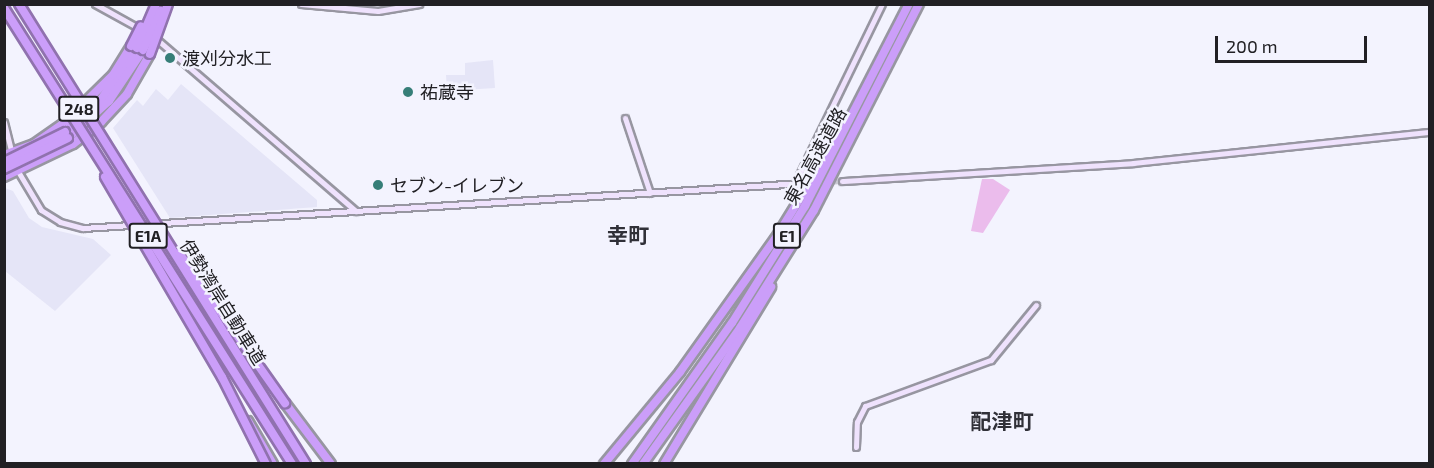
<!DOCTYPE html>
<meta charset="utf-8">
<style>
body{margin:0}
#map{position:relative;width:1434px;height:468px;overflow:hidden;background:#f3f3fe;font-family:"Exo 2","Noto Sans JP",sans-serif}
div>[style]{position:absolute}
.built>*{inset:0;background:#e5e5f7}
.green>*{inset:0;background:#ebbcec}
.secondary-tunnel>*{height:5px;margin-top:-2.5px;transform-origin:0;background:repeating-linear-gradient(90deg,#c9c9d2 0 5px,transparent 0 7.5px)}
.roads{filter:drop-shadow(2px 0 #9796a1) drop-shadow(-2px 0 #9796a1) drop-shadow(0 2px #9796a1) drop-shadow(0 -2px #9796a1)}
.secondary>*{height:5px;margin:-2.5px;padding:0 2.5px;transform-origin:2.5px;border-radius:2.5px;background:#efe2fd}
.highway>*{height:8px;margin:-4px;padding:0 4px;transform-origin:4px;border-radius:4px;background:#cb9ef9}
.bridges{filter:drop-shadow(2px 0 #9072ae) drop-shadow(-2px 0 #9072ae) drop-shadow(0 2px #9072ae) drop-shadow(0 -2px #9072ae)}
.highway-bridge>*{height:8px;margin:-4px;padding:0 4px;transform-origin:4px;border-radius:4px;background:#cb9ef9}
.dots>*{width:16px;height:16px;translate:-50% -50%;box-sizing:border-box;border:3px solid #f3f3fe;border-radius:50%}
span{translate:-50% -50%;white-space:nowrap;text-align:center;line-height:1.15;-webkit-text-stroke:5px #f3f3fe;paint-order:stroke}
.shield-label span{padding:2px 4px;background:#f3f3fe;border:2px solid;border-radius:4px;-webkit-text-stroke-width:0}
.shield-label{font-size:16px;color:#212024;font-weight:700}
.poi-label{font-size:18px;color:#212024}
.left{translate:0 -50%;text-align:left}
.street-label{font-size:18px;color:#212024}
.quarter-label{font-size:21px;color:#303038;font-weight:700}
.frame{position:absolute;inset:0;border:6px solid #212024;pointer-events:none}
.scale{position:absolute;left:1215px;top:36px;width:152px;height:27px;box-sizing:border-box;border:3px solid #212024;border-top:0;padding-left:8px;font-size:18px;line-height:21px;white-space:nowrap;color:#212024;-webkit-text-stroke:4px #f3f3fe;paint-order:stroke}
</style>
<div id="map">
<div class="built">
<i style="clip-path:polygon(493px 60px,495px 88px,447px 91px,446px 75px,465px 75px,465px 63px)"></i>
<i style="clip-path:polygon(181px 84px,317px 200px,317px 207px,170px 218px,113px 128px,137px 100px,143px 106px,156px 89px,168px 100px)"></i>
<i style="clip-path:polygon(5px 188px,13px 191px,29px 218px,42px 227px,93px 239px,111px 255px,55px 311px,5px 271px)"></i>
</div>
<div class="green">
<i style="clip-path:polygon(982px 179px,993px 179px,1010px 190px,983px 233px,971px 231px)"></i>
</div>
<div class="secondary-tunnel">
<i style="left:826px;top:182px;width:16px;rotate:-4deg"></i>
</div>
<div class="roads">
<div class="secondary">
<i style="left:95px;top:4px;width:54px;rotate:29deg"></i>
<i style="left:301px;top:4px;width:77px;rotate:5.2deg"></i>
<i style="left:378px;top:11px;width:42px;rotate:-9.7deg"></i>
<i style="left:153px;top:36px;width:268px;rotate:40.8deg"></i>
<i style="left:625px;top:118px;width:79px;rotate:71.6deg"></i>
<i style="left:4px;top:122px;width:32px;rotate:76deg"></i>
<i style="left:16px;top:168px;width:49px;rotate:59.2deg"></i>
<i style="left:41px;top:210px;width:22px;rotate:32deg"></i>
<i style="left:60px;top:222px;width:24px;rotate:15deg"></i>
<i style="left:83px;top:228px;width:721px;rotate:-3.58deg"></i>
<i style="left:842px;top:181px;width:292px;rotate:-3.5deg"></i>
<i style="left:1133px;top:163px;width:299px;rotate:-6deg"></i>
<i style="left:795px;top:183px;width:199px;rotate:-64.1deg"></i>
<i style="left:856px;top:447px;width:25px;rotate:-88deg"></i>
<i style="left:857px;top:422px;width:18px;rotate:-63deg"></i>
<i style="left:865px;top:406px;width:134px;rotate:-20.1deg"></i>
<i style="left:991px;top:360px;width:71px;rotate:-50.7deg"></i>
</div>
<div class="highway">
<i style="left:65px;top:132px;width:38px;rotate:-39deg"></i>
<i style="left:95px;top:108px;width:73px;rotate:-55deg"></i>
<i style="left:68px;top:138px;width:55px;rotate:-42.1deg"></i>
<i style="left:109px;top:101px;width:61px;rotate:-56.3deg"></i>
<i style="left:4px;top:155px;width:32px;rotate:-20deg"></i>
<i style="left:34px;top:144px;width:38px;rotate:-35deg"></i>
<i style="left:65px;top:122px;width:67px;rotate:-44.4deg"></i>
<i style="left:113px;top:75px;width:34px;rotate:-58deg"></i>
<i style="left:4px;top:177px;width:76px;rotate:-25.6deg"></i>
<i style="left:73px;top:144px;width:36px;rotate:-38deg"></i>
<i style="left:101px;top:122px;width:38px;rotate:-47deg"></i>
<i style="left:127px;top:94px;width:46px;rotate:-60.1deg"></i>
<i style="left:285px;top:403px;width:76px;rotate:53deg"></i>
<i style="left:248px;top:421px;width:50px;rotate:59.8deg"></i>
<i style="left:604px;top:464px;width:119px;rotate:-50.4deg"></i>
<i style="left:680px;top:372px;width:163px;rotate:-54.5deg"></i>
<i style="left:775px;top:239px;width:120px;rotate:-58.3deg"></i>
<i style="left:632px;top:464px;width:173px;rotate:-54.7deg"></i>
<i style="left:732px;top:323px;width:138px;rotate:-58deg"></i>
<i style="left:805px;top:206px;width:227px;rotate:-62.8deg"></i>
<i style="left:643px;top:464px;width:167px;rotate:-54.5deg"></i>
<i style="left:740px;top:328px;width:139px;rotate:-57.9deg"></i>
<i style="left:814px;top:210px;width:231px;rotate:-63deg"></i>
<i style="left:664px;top:464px;width:207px;rotate:-58.8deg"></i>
</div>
</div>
<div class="bridges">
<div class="highway-bridge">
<i style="left:19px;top:4px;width:542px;rotate:58.04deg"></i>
<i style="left:4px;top:8px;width:539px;rotate:57.72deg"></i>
<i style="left:131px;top:46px;width:22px;rotate:-63deg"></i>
<i style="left:137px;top:48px;width:48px;rotate:-66.6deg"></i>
<i style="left:143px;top:50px;width:43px;rotate:-65.2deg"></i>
<i style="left:150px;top:54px;width:53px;rotate:-70.2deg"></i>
<i style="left:4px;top:162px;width:68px;rotate:-26.2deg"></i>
<i style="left:4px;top:169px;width:71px;rotate:-25.8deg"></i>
<i style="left:105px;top:177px;width:232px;rotate:59.7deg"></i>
<i style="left:222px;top:377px;width:97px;rotate:63.2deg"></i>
<i style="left:179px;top:253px;width:184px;rotate:54.8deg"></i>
</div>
</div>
<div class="dots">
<i style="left:170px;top:58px;background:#367e78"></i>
<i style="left:408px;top:92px;background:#367e78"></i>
<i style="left:378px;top:185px;background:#367e78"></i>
</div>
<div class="shield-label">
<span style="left:79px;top:109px">248</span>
<span style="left:148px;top:236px">E1A</span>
<span style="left:787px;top:236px">E1</span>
</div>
<div class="poi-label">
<span class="left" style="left:182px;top:58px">渡刈分水工</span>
<span class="left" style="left:420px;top:92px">祐蔵寺</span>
<span class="left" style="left:390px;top:185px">セブン-イレブン</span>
</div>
<div class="street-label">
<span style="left:815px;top:156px;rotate:-61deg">東名高速道路</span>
<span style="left:223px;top:302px;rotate:58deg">伊勢湾岸自動車道</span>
</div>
<div class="quarter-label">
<span style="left:628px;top:235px">幸町</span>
<span style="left:1002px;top:421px">配津町</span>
</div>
<div class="frame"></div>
<div class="scale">200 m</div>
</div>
